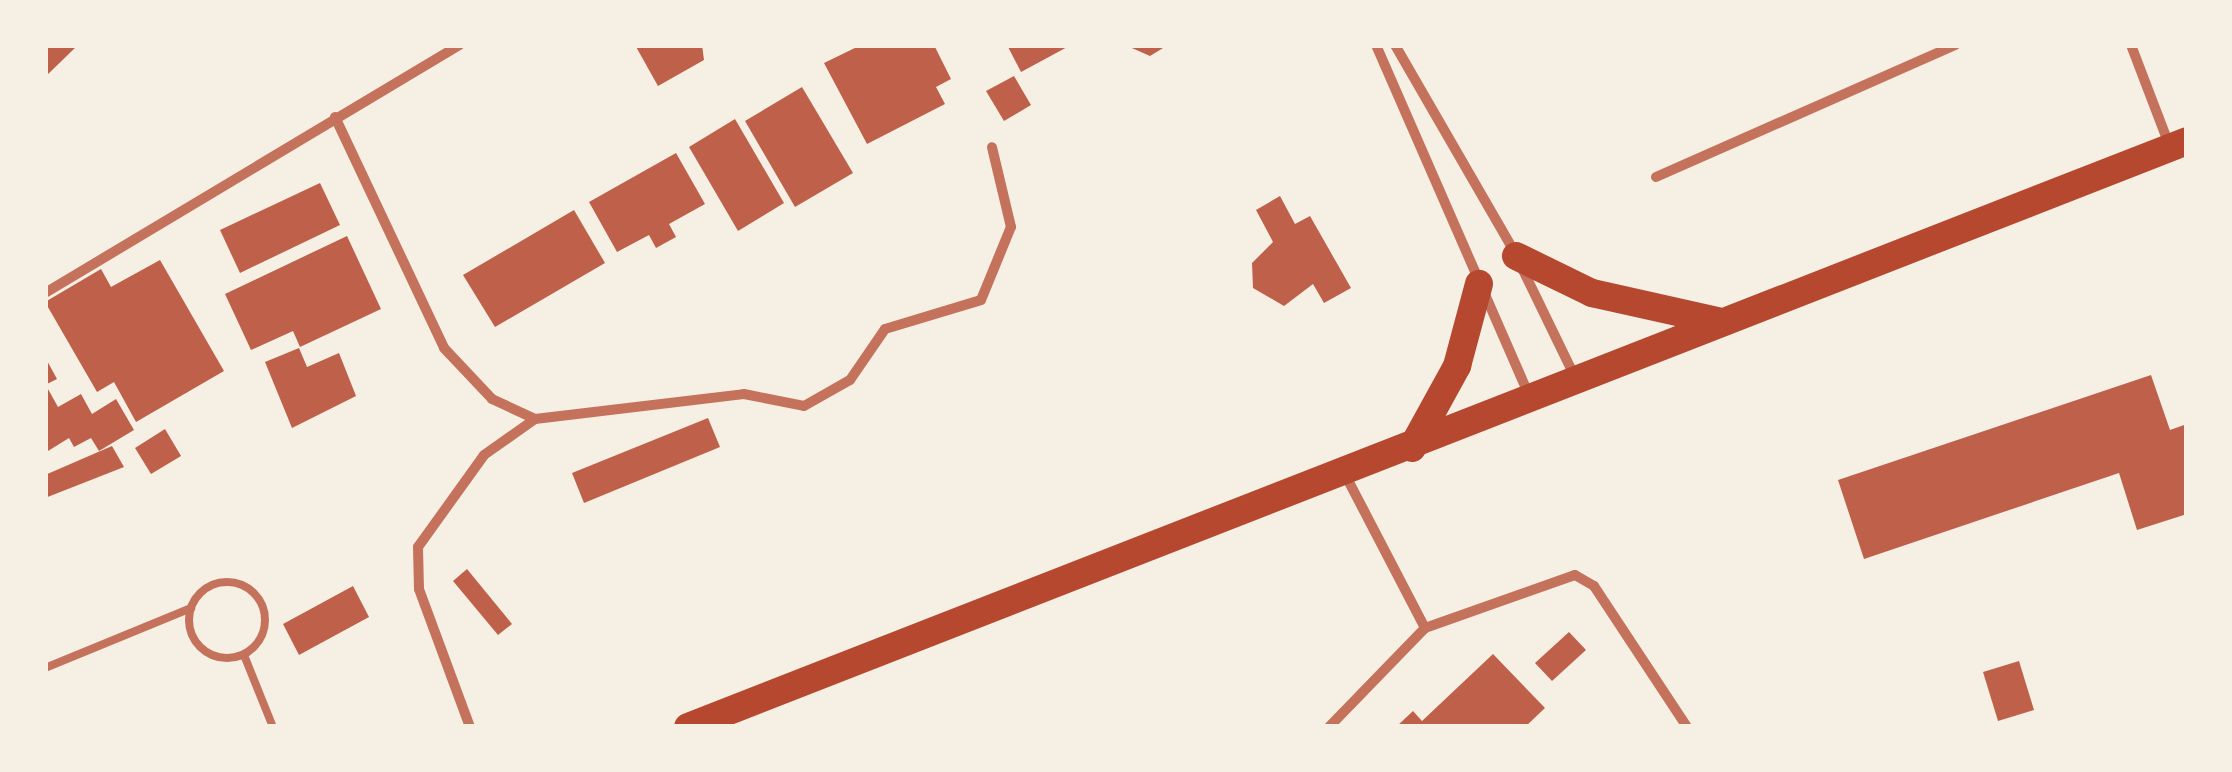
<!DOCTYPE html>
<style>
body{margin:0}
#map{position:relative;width:2232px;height:772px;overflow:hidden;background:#f6efe4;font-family:"Open Sans",sans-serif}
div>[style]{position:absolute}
.building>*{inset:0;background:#bf614a}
.service>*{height:8px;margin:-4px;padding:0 4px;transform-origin:4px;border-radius:4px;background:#c5725c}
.service>.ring{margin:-4px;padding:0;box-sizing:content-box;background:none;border:8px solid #c5725c;border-radius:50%}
.minor>*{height:10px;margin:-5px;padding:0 5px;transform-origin:5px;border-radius:5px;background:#c5725c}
.trunk>*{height:28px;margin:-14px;padding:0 14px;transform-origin:14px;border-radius:14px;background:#b5482f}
span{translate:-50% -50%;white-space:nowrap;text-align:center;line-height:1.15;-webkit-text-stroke:10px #f6efe4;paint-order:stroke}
.frame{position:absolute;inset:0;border:48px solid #f6efe4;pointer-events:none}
</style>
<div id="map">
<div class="building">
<i style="clip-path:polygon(45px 45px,78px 45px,45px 77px)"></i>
<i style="clip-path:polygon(635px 45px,702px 45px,704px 60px,658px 86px)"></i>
<i style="clip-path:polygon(861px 45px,934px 45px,951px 79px,936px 87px,945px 104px,867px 144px,824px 63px)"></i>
<i style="clip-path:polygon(1007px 45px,1071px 45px,1021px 72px)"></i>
<i style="clip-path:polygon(1125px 45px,1168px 45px,1150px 56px)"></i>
<i style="clip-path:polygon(1014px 76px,1031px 105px,1004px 121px,986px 91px)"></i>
<i style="clip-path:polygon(802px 87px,853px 173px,795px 207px,745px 121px)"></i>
<i style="clip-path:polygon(735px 119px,784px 203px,738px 231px,689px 147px)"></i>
<i style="clip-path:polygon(676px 153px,705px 204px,669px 224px,676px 237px,656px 248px,649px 235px,617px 252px,589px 202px)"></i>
<i style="clip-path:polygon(320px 183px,340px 225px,240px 273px,220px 230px)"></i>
<i style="clip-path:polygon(1280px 196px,1295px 224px,1310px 216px,1351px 288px,1324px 303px,1313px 284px,1284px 306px,1253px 288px,1252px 263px,1273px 242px,1256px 210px)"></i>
<i style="clip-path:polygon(574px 210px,605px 263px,495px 327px,463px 275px)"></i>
<i style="clip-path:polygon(347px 236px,381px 309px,300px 347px,293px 331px,251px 350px,225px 294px)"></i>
<i style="clip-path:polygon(160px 260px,224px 371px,136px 422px,114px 382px,97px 392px,45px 302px,101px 269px,111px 287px)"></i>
<i style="clip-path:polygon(299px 348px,307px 367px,339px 353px,356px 396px,292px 428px,265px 362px)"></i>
<i style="clip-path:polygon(45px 357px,57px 379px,45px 385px)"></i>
<i style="clip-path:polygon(2151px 375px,2170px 430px,2187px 424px,2187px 514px,2137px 530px,2119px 473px,1864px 559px,1838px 480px)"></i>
<i style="clip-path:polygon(48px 389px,58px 407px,81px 394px,92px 414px,116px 399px,134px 430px,99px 451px,91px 438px,74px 447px,69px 438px,48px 451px)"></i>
<i style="clip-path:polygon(708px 418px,720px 447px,584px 503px,572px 473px)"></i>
<i style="clip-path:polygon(165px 429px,181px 456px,151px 474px,135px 448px)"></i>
<i style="clip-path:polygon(112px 446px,124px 467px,45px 498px,45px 475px)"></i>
<i style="clip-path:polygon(467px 569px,512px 624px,498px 635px,453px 581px)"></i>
<i style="clip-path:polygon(353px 586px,369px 617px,299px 655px,283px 624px)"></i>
<i style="clip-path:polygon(1569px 632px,1586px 650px,1552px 681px,1535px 663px)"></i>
<i style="clip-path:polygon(1493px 654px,1545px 708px,1525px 727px,1396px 727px,1413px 711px,1422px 721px)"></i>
<i style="clip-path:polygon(2019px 661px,2034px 710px,1998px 721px,1983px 672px)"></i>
</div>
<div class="service">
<i class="ring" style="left:189px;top:582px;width:68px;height:68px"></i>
<i style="left:244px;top:655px;width:78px;rotate:68.1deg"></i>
<i style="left:45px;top:668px;width:158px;rotate:-22.3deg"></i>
</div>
<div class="minor">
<i style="left:1376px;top:45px;width:384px;rotate:66.4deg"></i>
<i style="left:1395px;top:45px;width:240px;rotate:60deg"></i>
<i style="left:2131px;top:45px;width:109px;rotate:69.1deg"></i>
<i style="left:335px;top:117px;width:255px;rotate:64.7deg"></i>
<i style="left:444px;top:348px;width:70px;rotate:46.7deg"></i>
<i style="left:492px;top:399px;width:47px;rotate:24.9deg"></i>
<i style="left:535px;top:419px;width:210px;rotate:-6.8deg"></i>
<i style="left:744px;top:394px;width:61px;rotate:11.3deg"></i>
<i style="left:804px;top:406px;width:53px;rotate:-29.5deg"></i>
<i style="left:850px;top:380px;width:62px;rotate:-55.5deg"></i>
<i style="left:885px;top:329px;width:100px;rotate:-16.8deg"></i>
<i style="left:981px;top:300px;width:79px;rotate:-67.7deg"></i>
<i style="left:1011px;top:227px;width:82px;rotate:-103.4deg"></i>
<i style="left:1656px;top:177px;width:327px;rotate:-23.8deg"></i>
<i style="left:1522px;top:268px;width:123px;rotate:64.1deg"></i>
<i style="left:45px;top:293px;width:483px;rotate:-30.9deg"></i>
<i style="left:1425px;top:628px;width:159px;rotate:-19.5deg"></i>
<i style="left:1575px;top:575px;width:22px;rotate:30deg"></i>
<i style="left:1594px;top:586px;width:169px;rotate:56.6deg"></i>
<i style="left:470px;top:727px;width:147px;rotate:-110.3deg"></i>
<i style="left:419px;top:589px;width:42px;rotate:-91.4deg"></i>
<i style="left:418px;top:547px;width:113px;rotate:-54.3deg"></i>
<i style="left:484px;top:455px;width:62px;rotate:-35.2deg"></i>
<i style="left:1329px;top:727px;width:138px;rotate:-45.9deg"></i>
<i style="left:1425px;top:628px;width:171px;rotate:-117.5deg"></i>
</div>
<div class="trunk">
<i style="left:1516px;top:256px;width:85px;rotate:26deg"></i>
<i style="left:1592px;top:293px;width:128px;rotate:12.6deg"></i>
<i style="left:1412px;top:448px;width:94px;rotate:-61.2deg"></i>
<i style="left:1457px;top:366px;width:85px;rotate:-75deg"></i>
<i style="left:688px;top:727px;width:1609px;rotate:-21.35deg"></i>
</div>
<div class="frame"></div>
</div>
